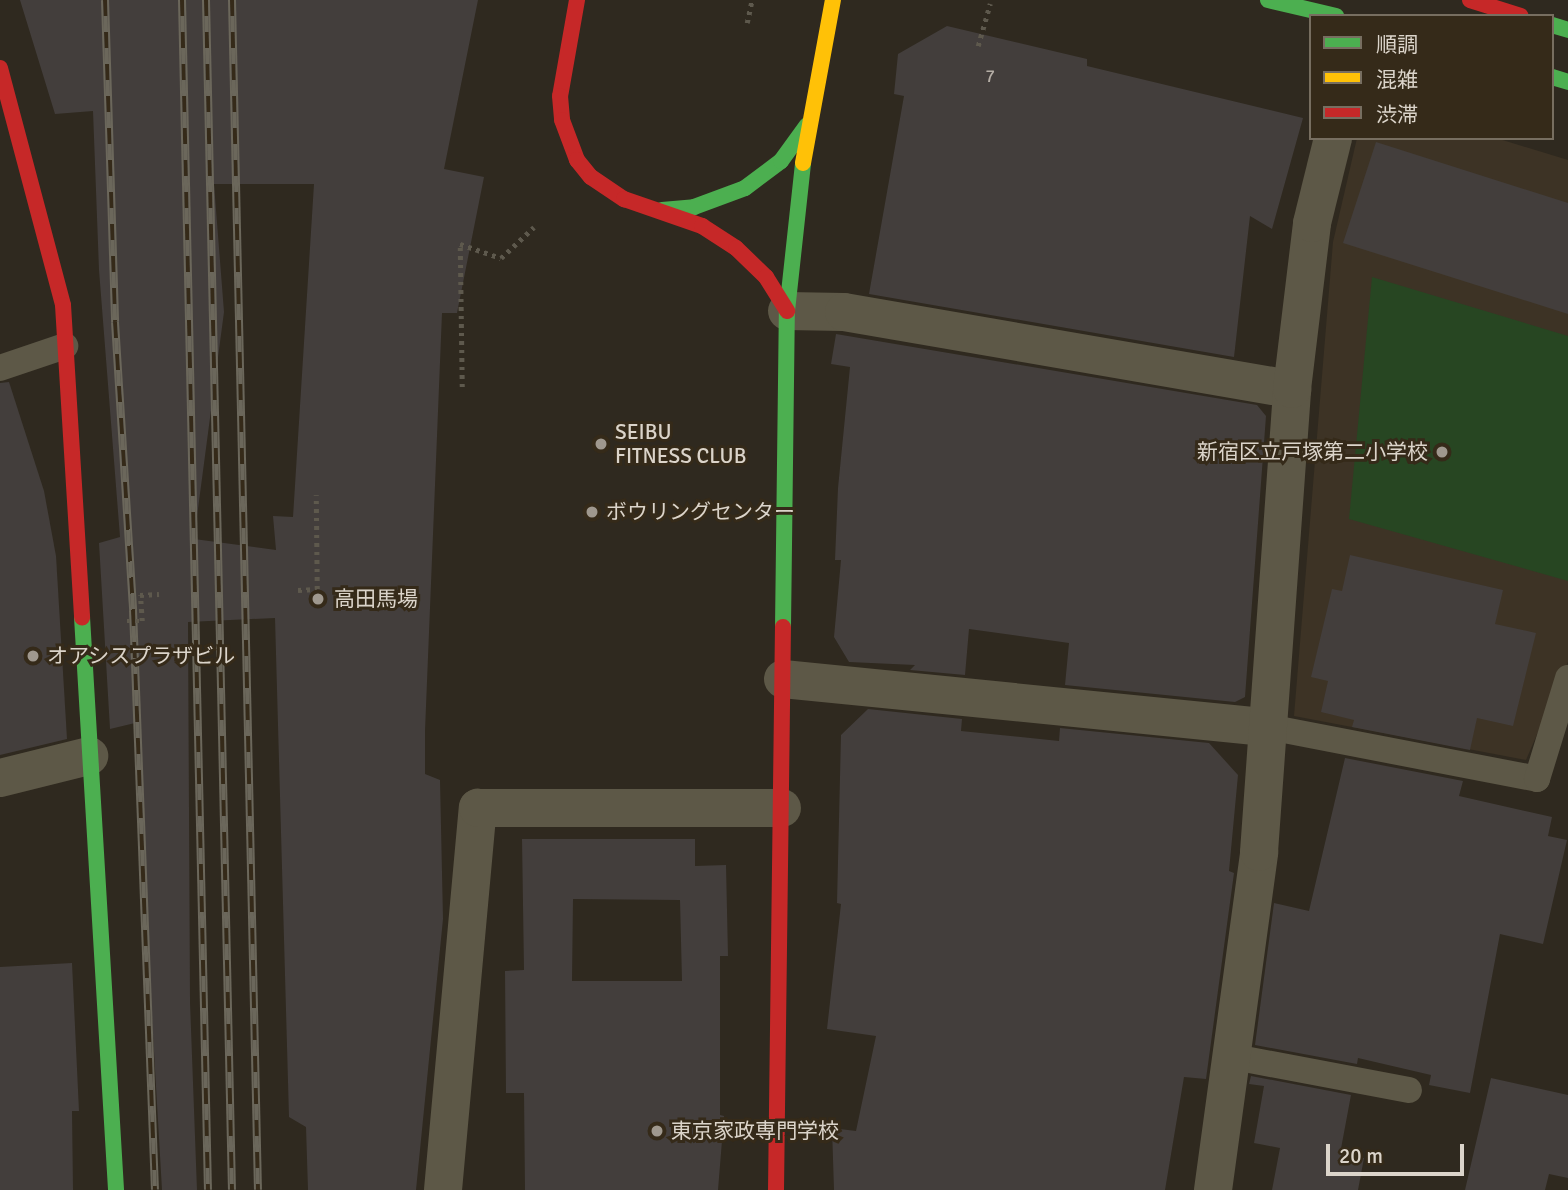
<!DOCTYPE html>
<meta charset="utf-8">
<style>
body{margin:0}
#map{position:relative;width:1568px;height:1190px;overflow:hidden;background:#2f291f;font-family:Signika,"Noto Sans JP",sans-serif}
div>[style]{position:absolute}
.education>*{inset:0;background:#3d3325}
.green>*{inset:0;background:#274622}
.building>*{inset:0;background:#433e3c}
.path>*{height:4.5px;margin-top:-2.25px;transform-origin:0;background:repeating-linear-gradient(90deg,#5e594d 0 3.5px,transparent 0 8.5px)}
.lane>*{height:26px;margin:-13px;padding:0 13px;transform-origin:13px;border-radius:13px;background:#5d5847}
.street>*{height:38px;margin:-19px;padding:0 19px;transform-origin:19px;border-radius:19px;background:#5d5847}
.fast>*{height:16px;margin:-8px;padding:0 8px;transform-origin:8px;border-radius:8px;background:#4caf50}
.slow>*{height:16px;margin:-8px;padding:0 8px;transform-origin:8px;border-radius:8px;background:#ffc107}
.jam>*{height:16px;margin:-8px;padding:0 8px;transform-origin:8px;border-radius:8px;background:#c62828}
.rail>*{height:8px;margin-top:-4px;transform-origin:0;background:repeating-linear-gradient(90deg,#352a19 0 16px,#6b675b 0 32px);box-sizing:border-box;border-block:2px solid #6b675b}
.path-bridge>*{height:4.5px;margin-top:-2.25px;transform-origin:0;background:repeating-linear-gradient(90deg,#5e594d 0 3.5px,transparent 0 8.5px)}
.dots>*{width:19px;height:19px;translate:-50% -50%;box-sizing:border-box;border:4px solid #352a19;border-radius:50%}
span{translate:-50% -50%;white-space:nowrap;text-align:center;line-height:1.15;-webkit-text-stroke:6px #352a19;paint-order:stroke}
.number-label{font-size:18px;color:#b5aea6}
.number-label span{-webkit-text-stroke-width:0}
.poi-label{font-size:21px;color:#dbd4ca}
.left{translate:0 -50%;text-align:left}
.right{translate:-100% -50%;text-align:right}
.legend{position:absolute;left:1309px;top:14px;width:245px;height:126px;box-sizing:border-box;background:#352a19;border:2px solid #776e60;margin:0;padding:9px 12px;list-style:none;font-size:21px;color:#dbd4ca}
.legend li{display:flex;align-items:center;gap:14px;height:35px}
.legend b{width:35px;border:2px solid #776e60}
.scale{position:absolute;left:1326px;top:1144px;width:138px;height:32px;box-sizing:border-box;border:4px solid #dbd4ca;border-top:0;padding-left:9px;font-size:21px;line-height:24px;white-space:nowrap;color:#dbd4ca;-webkit-text-stroke:5px #352a19;paint-order:stroke}
</style>
<div id="map">
<div class="education">
<i style="clip-path:polygon(1357px 138px,1496px 138px,1568px 160px,1568px 662px,1526px 760px,1294px 716px,1333px 242px)"></i>
</div>
<div class="green">
<i style="clip-path:polygon(1372px 277px,1568px 336px,1568px 581px,1349px 519px)"></i>
</div>
<div class="building">
<i style="clip-path:polygon(evenodd,20px 0,478px 0,444px 169px,484px 177px,457px 313px,442px 313px,425px 731px,425px 774px,440px 780px,443px 919px,416px 1190px,308px 1190px,306px 1127px,289px 1117px,275px 618px,188px 622px,190px 1002px,197px 1190px,162px 1190px,135px 723px,110px 729px,99px 543px,120px 537px,99px 270px,93px 111px,55px 114px,20px 0,214px 184px,314px 184px,293px 517px,273px 516px,276px 550px,194px 539px,224px 312px,214px 184px)"></i>
<i style="clip-path:polygon(947px 26px,1087px 59px,1087px 66px,1303px 118px,1272px 229px,1250px 216px,1234px 357px,869px 294px,904px 96px,894px 94px,898px 54px)"></i>
<i style="clip-path:polygon(1376px 142px,1568px 203px,1568px 314px,1343px 243px)"></i>
<i style="clip-path:polygon(836px 334px,1257px 405px,1266px 416px,1245px 697px,1235px 702px,1065px 685px,1069px 643px,969px 629px,965px 675px,910px 670px,915px 665px,849px 662px,834px 637px,841px 560px,835px 560px,838px 488px,850px 367px,831px 364px)"></i>
<i style="clip-path:polygon(9px 382px,44px 491px,56px 556px,67px 739px,0 755px,0 383px)"></i>
<i style="clip-path:polygon(1350px 555px,1503px 590px,1495px 624px,1536px 633px,1513px 726px,1477px 718px,1470px 750px,1352px 727px,1354px 720px,1321px 712px,1328px 681px,1311px 677px,1332px 589px,1342px 591px)"></i>
<i style="clip-path:polygon(868px 709px,962px 719px,961px 731px,1059px 741px,1060px 728px,1209px 743px,1238px 775px,1229px 871px,1234px 873px,1206px 1079px,1184px 1077px,1165px 1190px,834px 1190px,832px 1128px,856px 1131px,876px 1036px,827px 1029px,841px 904px,837px 903px,841px 735px)"></i>
<i style="clip-path:polygon(1345px 758px,1463px 781px,1459px 796px,1552px 817px,1548px 836px,1567px 840px,1543px 944px,1500px 934px,1470px 1093px,1429px 1085px,1431px 1075px,1358px 1058px,1357px 1064px,1255px 1045px,1274px 903px,1309px 911px)"></i>
<i style="clip-path:polygon(evenodd,522px 839px,695px 839px,695px 866px,726px 865px,728px 956px,720px 956px,720px 1115px,724px 1116px,718px 1190px,525px 1190px,524px 1093px,506px 1093px,505px 971px,524px 970px,522px 839px,573px 899px,680px 900px,682px 981px,572px 981px,573px 899px)"></i>
<i style="clip-path:polygon(72px 963px,79px 1111px,72px 1111px,73px 1190px,0 1190px,0 967px)"></i>
<i style="clip-path:polygon(1251px 1076px,1351px 1095px,1340px 1154px,1364px 1158px,1358px 1190px,1272px 1190px,1280px 1148px,1254px 1143px,1264px 1086px,1249px 1084px)"></i>
<i style="clip-path:polygon(1491px 1078px,1568px 1095px,1568px 1178px,1549px 1174px,1545px 1190px,1465px 1190px)"></i>
</div>
<div class="path">
<i style="left:747px;top:23px;width:24px;rotate:-78deg"></i>
<i style="left:978px;top:46px;width:44px;rotate:-74.1deg"></i>
<i style="left:462px;top:387px;width:143px;rotate:-90.8deg"></i>
<i style="left:460px;top:244px;width:43px;rotate:18.9deg"></i>
<i style="left:501px;top:258px;width:45px;rotate:-43.2deg"></i>
<i style="left:298px;top:590px;width:19px;rotate:-3deg"></i>
<i style="left:317px;top:589px;width:94px;rotate:-90.6deg"></i>
</div>
<div class="lane">
<i style="left:0;top:368px;width:69px;rotate:-18.7deg"></i>
<i style="left:1268px;top:727px;width:274px;rotate:10.9deg"></i>
<i style="left:1537px;top:779px;width:106px;rotate:-72.9deg"></i>
<i style="left:1234px;top:1057px;width:178px;rotate:10.7deg"></i>
</div>
<div class="street">
<i style="left:787px;top:311px;width:57px;rotate:1deg"></i>
<i style="left:844px;top:312px;width:455px;rotate:9.8deg"></i>
<i style="left:783px;top:679px;width:487px;rotate:5.7deg"></i>
<i style="left:0;top:778px;width:92px;rotate:-13.9deg"></i>
<i style="left:443px;top:1190px;width:384px;rotate:-84.8deg"></i>
<i style="left:478px;top:808px;width:304px"></i>
<i style="left:1213px;top:1190px;width:341px;rotate:-82.2deg"></i>
<i style="left:1259px;top:852px;width:464px;rotate:-85.9deg"></i>
<i style="left:1292px;top:389px;width:167px;rotate:-83.1deg"></i>
<i style="left:1312px;top:223px;width:88px;rotate:-76.1deg"></i>
</div>
<div class="fast">
<i style="left:1268px;top:0;width:70px;rotate:13.2deg"></i>
<i style="left:1552px;top:25px;width:17px;rotate:17deg"></i>
<i style="left:1552px;top:77px;width:17px;rotate:17deg"></i>
<i style="left:662px;top:210px;width:32px;rotate:-5deg"></i>
<i style="left:694px;top:207px;width:54px;rotate:-20.4deg"></i>
<i style="left:745px;top:188px;width:45px;rotate:-36.9deg"></i>
<i style="left:781px;top:161px;width:44px;rotate:-54.2deg"></i>
<i style="left:82px;top:617px;width:574px;rotate:86.6deg"></i>
<i style="left:783px;top:627px;width:316px;rotate:-89.3deg"></i>
<i style="left:787px;top:311px;width:149px;rotate:-83.8deg"></i>
</div>
<div class="slow">
<i style="left:803px;top:163px;width:166px;rotate:-79.6deg"></i>
</div>
<div class="jam">
<i style="left:577px;top:0;width:97px;rotate:100deg"></i>
<i style="left:560px;top:96px;width:24px;rotate:85deg"></i>
<i style="left:562px;top:120px;width:43px;rotate:69.4deg"></i>
<i style="left:577px;top:160px;width:22px;rotate:51deg"></i>
<i style="left:591px;top:177px;width:40px;rotate:34deg"></i>
<i style="left:624px;top:199px;width:83px;rotate:19.1deg"></i>
<i style="left:702px;top:226px;width:40px;rotate:32.9deg"></i>
<i style="left:736px;top:248px;width:42px;rotate:44deg"></i>
<i style="left:766px;top:277px;width:40px;rotate:58deg"></i>
<i style="left:1470px;top:0;width:53px;rotate:17.4deg"></i>
<i style="left:0;top:68px;width:245px;rotate:75.1deg"></i>
<i style="left:63px;top:305px;width:313px;rotate:86.5deg"></i>
<i style="left:776px;top:1190px;width:563px;rotate:-89.29deg"></i>
</div>
<div class="rail">
<i style="left:105px;top:0;width:322px;rotate:88.2deg"></i>
<i style="left:115px;top:322px;width:289px;rotate:86.4deg"></i>
<i style="left:133px;top:610px;width:580px;rotate:87.83deg"></i>
<i style="left:182px;top:0;width:1190px;rotate:88.75deg"></i>
<i style="left:206px;top:0;width:1190px;rotate:88.75deg"></i>
<i style="left:232px;top:0;width:1190px;rotate:88.75deg"></i>
</div>
<div class="path-bridge">
<i style="left:127px;top:621px;width:15px"></i>
<i style="left:142px;top:621px;width:26px;rotate:-94deg"></i>
<i style="left:140px;top:595px;width:19px;rotate:-3deg"></i>
</div>
<div class="dots">
<i style="left:601px;top:444px;background:#9f988e"></i>
<i style="left:1442px;top:452px;background:#9f988e"></i>
<i style="left:592px;top:512px;background:#9f988e"></i>
<i style="left:318px;top:599px;background:#9f988e"></i>
<i style="left:33px;top:656px;background:#9f988e"></i>
<i style="left:657px;top:1131px;background:#9f988e"></i>
</div>
<div class="number-label">
<span style="left:990px;top:76px">7</span>
</div>
<div class="poi-label">
<span class="left" style="left:615px;top:444px">SEIBU<br>FITNESS CLUB</span>
<span class="right" style="left:1428px;top:452px">新宿区立戸塚第二小学校</span>
<span class="left" style="left:606px;top:512px">ボウリングセンター</span>
<span class="left" style="left:334px;top:599px">高田馬場</span>
<span class="left" style="left:47px;top:656px">オアシスプラザビル</span>
<span class="left" style="left:671px;top:1131px">東京家政専門学校</span>
</div>
<ul class="legend">
<li><b style="height:9px;background:#4caf50"></b>順調</li>
<li><b style="height:9px;background:#ffc107"></b>混雑</li>
<li><b style="height:9px;background:#c62828"></b>渋滞</li>
</ul>
<div class="scale">20 m</div>
</div>
